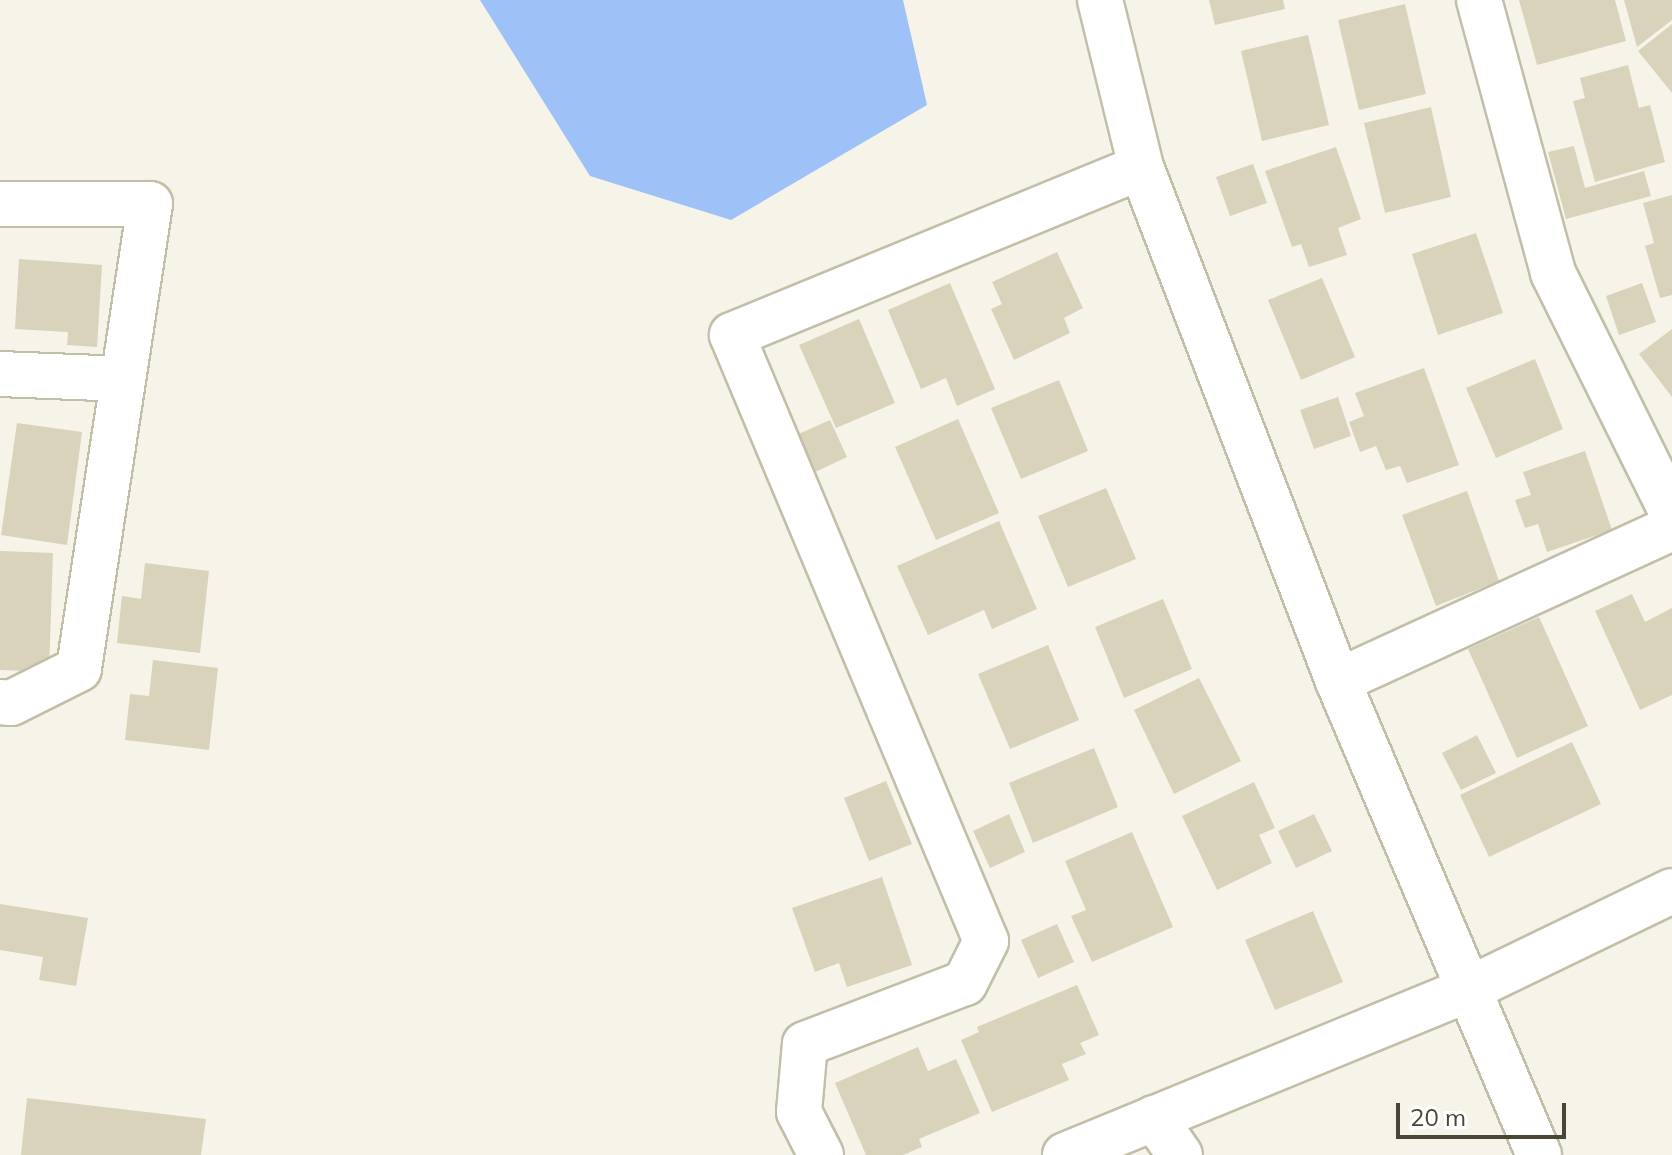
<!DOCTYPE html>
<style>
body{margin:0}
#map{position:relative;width:1672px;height:1155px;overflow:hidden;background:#f6f4e8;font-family:Mulish,sans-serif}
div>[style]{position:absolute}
.water>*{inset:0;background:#9ec1f8}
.building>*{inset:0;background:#d9d3bc}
.roads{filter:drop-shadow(2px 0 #c2bfa9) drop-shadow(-2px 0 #c2bfa9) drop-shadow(0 2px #c2bfa9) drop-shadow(0 -2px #c2bfa9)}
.minor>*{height:44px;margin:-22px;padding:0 22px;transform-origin:22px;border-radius:22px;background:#fff}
span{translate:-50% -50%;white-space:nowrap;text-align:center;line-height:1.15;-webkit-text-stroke:6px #fff;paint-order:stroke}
.scale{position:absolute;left:1396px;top:1103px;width:170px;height:36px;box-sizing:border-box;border:4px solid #4a4635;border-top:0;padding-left:10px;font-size:24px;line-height:28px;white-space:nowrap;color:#4a4635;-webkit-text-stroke:6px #fff;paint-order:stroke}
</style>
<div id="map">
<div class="water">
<i style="clip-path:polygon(480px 0,903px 0,927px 105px,731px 220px,590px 176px)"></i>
</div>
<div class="building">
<i style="clip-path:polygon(1209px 0,1283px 0,1285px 9px,1215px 25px)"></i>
<i style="clip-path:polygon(1519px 0,1615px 0,1626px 41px,1537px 65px)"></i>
<i style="clip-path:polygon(1624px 0,1672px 0,1672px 20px,1637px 47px)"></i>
<i style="clip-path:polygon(1405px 4px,1426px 94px,1359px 110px,1338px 20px)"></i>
<i style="clip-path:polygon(1672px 24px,1672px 93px,1638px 51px)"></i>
<i style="clip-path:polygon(1308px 35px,1329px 125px,1262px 141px,1241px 51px)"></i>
<i style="clip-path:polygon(1628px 65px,1639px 108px,1650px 105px,1665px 162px,1595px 182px,1573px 101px,1585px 98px,1580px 78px)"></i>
<i style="clip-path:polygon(1431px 107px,1451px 197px,1385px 213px,1364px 123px)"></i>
<i style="clip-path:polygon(1574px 146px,1585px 188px,1644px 171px,1651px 196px,1566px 219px,1548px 152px)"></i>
<i style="clip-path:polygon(1336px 147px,1361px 219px,1338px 228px,1347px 255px,1309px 267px,1301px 244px,1292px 247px,1265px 171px)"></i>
<i style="clip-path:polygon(1253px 164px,1267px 203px,1230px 216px,1216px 177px)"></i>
<i style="clip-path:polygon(1672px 195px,1672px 295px,1660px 298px,1645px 246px,1654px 243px,1643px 203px)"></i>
<i style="clip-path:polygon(1476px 233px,1503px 313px,1438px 335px,1412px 254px)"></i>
<i style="clip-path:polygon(1057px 252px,1083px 308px,1064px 318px,1070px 333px,1014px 360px,991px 309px,1002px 304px,992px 282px)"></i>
<i style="clip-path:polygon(19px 259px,102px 265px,97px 347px,67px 345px,68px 332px,15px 329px)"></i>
<i style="clip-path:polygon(1322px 278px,1355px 357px,1301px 380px,1268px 300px)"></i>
<i style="clip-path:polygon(950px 283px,995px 389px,957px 406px,946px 378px,921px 389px,888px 310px)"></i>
<i style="clip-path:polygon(1642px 283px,1656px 322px,1619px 335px,1606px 296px)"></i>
<i style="clip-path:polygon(859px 319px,895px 403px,836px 428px,799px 345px)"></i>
<i style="clip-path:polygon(1672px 329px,1672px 397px,1639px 354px)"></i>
<i style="clip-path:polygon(1535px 359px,1563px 429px,1496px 458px,1466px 388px)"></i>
<i style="clip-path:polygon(1424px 368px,1459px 465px,1407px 483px,1400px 466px,1386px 470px,1376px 446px,1360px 452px,1349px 422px,1364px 416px,1355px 393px)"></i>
<i style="clip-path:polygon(1059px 380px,1088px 451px,1021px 479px,991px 408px)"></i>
<i style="clip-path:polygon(1338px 397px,1351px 436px,1314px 449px,1300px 410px)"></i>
<i style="clip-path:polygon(958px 419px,999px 513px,936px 540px,895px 447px)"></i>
<i style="clip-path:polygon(830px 420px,847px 457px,811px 474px,794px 436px)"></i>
<i style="clip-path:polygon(17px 423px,82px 432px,67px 545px,1px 535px)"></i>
<i style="clip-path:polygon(1585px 451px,1612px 530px,1547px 552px,1538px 524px,1525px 528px,1515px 500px,1531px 495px,1523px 472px)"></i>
<i style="clip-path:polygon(1106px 488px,1136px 559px,1068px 587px,1038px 516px)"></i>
<i style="clip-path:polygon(1467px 491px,1499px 581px,1436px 606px,1402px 515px)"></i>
<i style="clip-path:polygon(999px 521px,1037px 609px,992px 629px,984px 610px,928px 635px,897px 566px)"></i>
<i style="clip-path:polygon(0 551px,53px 553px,49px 672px,0 670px)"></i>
<i style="clip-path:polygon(145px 563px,209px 571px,200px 653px,117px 643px,122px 596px,141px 599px)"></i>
<i style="clip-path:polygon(1632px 594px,1645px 622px,1672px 608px,1672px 695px,1640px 710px,1595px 611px)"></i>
<i style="clip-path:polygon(1163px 599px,1192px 669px,1124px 698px,1095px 627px)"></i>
<i style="clip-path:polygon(1539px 617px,1588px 726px,1517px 758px,1468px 649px)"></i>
<i style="clip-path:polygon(1048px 645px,1079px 720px,1010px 749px,978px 674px)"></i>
<i style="clip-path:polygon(153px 660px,218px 668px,209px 750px,125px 740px,130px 694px,149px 696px)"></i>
<i style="clip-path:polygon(1199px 678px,1241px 761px,1174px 794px,1134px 710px)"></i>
<i style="clip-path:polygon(1477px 735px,1496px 773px,1461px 790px,1442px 753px)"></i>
<i style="clip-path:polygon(1572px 742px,1601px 804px,1489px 857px,1460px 795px)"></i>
<i style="clip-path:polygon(1094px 748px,1118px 807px,1033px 843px,1009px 783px)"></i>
<i style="clip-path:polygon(886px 781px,912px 844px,869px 861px,844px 798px)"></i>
<i style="clip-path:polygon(1254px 782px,1275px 828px,1259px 835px,1272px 863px,1217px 890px,1182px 816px)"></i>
<i style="clip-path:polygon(1009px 814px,1025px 852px,990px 868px,973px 831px)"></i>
<i style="clip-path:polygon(1314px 814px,1332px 851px,1296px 868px,1278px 831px)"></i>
<i style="clip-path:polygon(1132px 832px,1173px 927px,1092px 962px,1071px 916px,1086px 910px,1065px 861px)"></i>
<i style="clip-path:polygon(882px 877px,912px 965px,847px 987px,839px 963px,815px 972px,792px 908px)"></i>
<i style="clip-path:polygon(0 904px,88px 918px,76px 986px,39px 980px,43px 957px,0 950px)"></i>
<i style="clip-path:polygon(1313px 911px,1343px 982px,1275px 1010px,1245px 940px)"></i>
<i style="clip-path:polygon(1057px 924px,1074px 962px,1038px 978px,1021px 940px)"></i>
<i style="clip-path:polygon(1077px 985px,1099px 1035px,1080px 1043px,1086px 1054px,1062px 1064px,1069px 1080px,992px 1112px,961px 1040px,979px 1032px,977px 1027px)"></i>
<i style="clip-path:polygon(918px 1047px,928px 1071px,956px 1059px,980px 1113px,919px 1139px,922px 1147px,903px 1155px,866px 1155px,835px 1083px)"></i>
<i style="clip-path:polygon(27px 1098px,206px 1119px,201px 1155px,21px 1155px)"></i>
</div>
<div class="roads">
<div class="minor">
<i style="left:1100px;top:0;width:172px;rotate:76.2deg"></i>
<i style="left:1141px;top:167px;width:550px;rotate:69.03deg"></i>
<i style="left:1338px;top:681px;width:515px;rotate:67.02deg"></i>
<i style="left:1479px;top:0;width:283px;rotate:74.8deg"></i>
<i style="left:1553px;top:273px;width:268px;rotate:63.6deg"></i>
<i style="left:0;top:204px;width:150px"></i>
<i style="left:150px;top:204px;width:470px;rotate:98.7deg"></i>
<i style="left:79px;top:669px;width:76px;rotate:153.4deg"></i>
<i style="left:11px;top:703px;width:11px;rotate:-175deg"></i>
<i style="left:0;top:374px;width:123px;rotate:2.3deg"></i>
<i style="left:1338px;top:681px;width:367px;rotate:-24.6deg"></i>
<i style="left:1154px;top:1118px;width:45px;rotate:54.9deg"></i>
<i style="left:821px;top:1155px;width:48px;rotate:-117.1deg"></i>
<i style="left:799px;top:1112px;width:68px;rotate:-85deg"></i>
<i style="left:805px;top:1044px;width:171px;rotate:-20.9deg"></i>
<i style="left:965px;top:983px;width:47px;rotate:-63.4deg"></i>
<i style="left:986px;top:941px;width:657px;rotate:-112.74deg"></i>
<i style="left:732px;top:335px;width:442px;rotate:-22.3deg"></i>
<i style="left:1065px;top:1155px;width:437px;rotate:-22.3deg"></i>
<i style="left:1469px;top:989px;width:225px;rotate:-25.8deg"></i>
</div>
</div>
<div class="scale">20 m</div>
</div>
